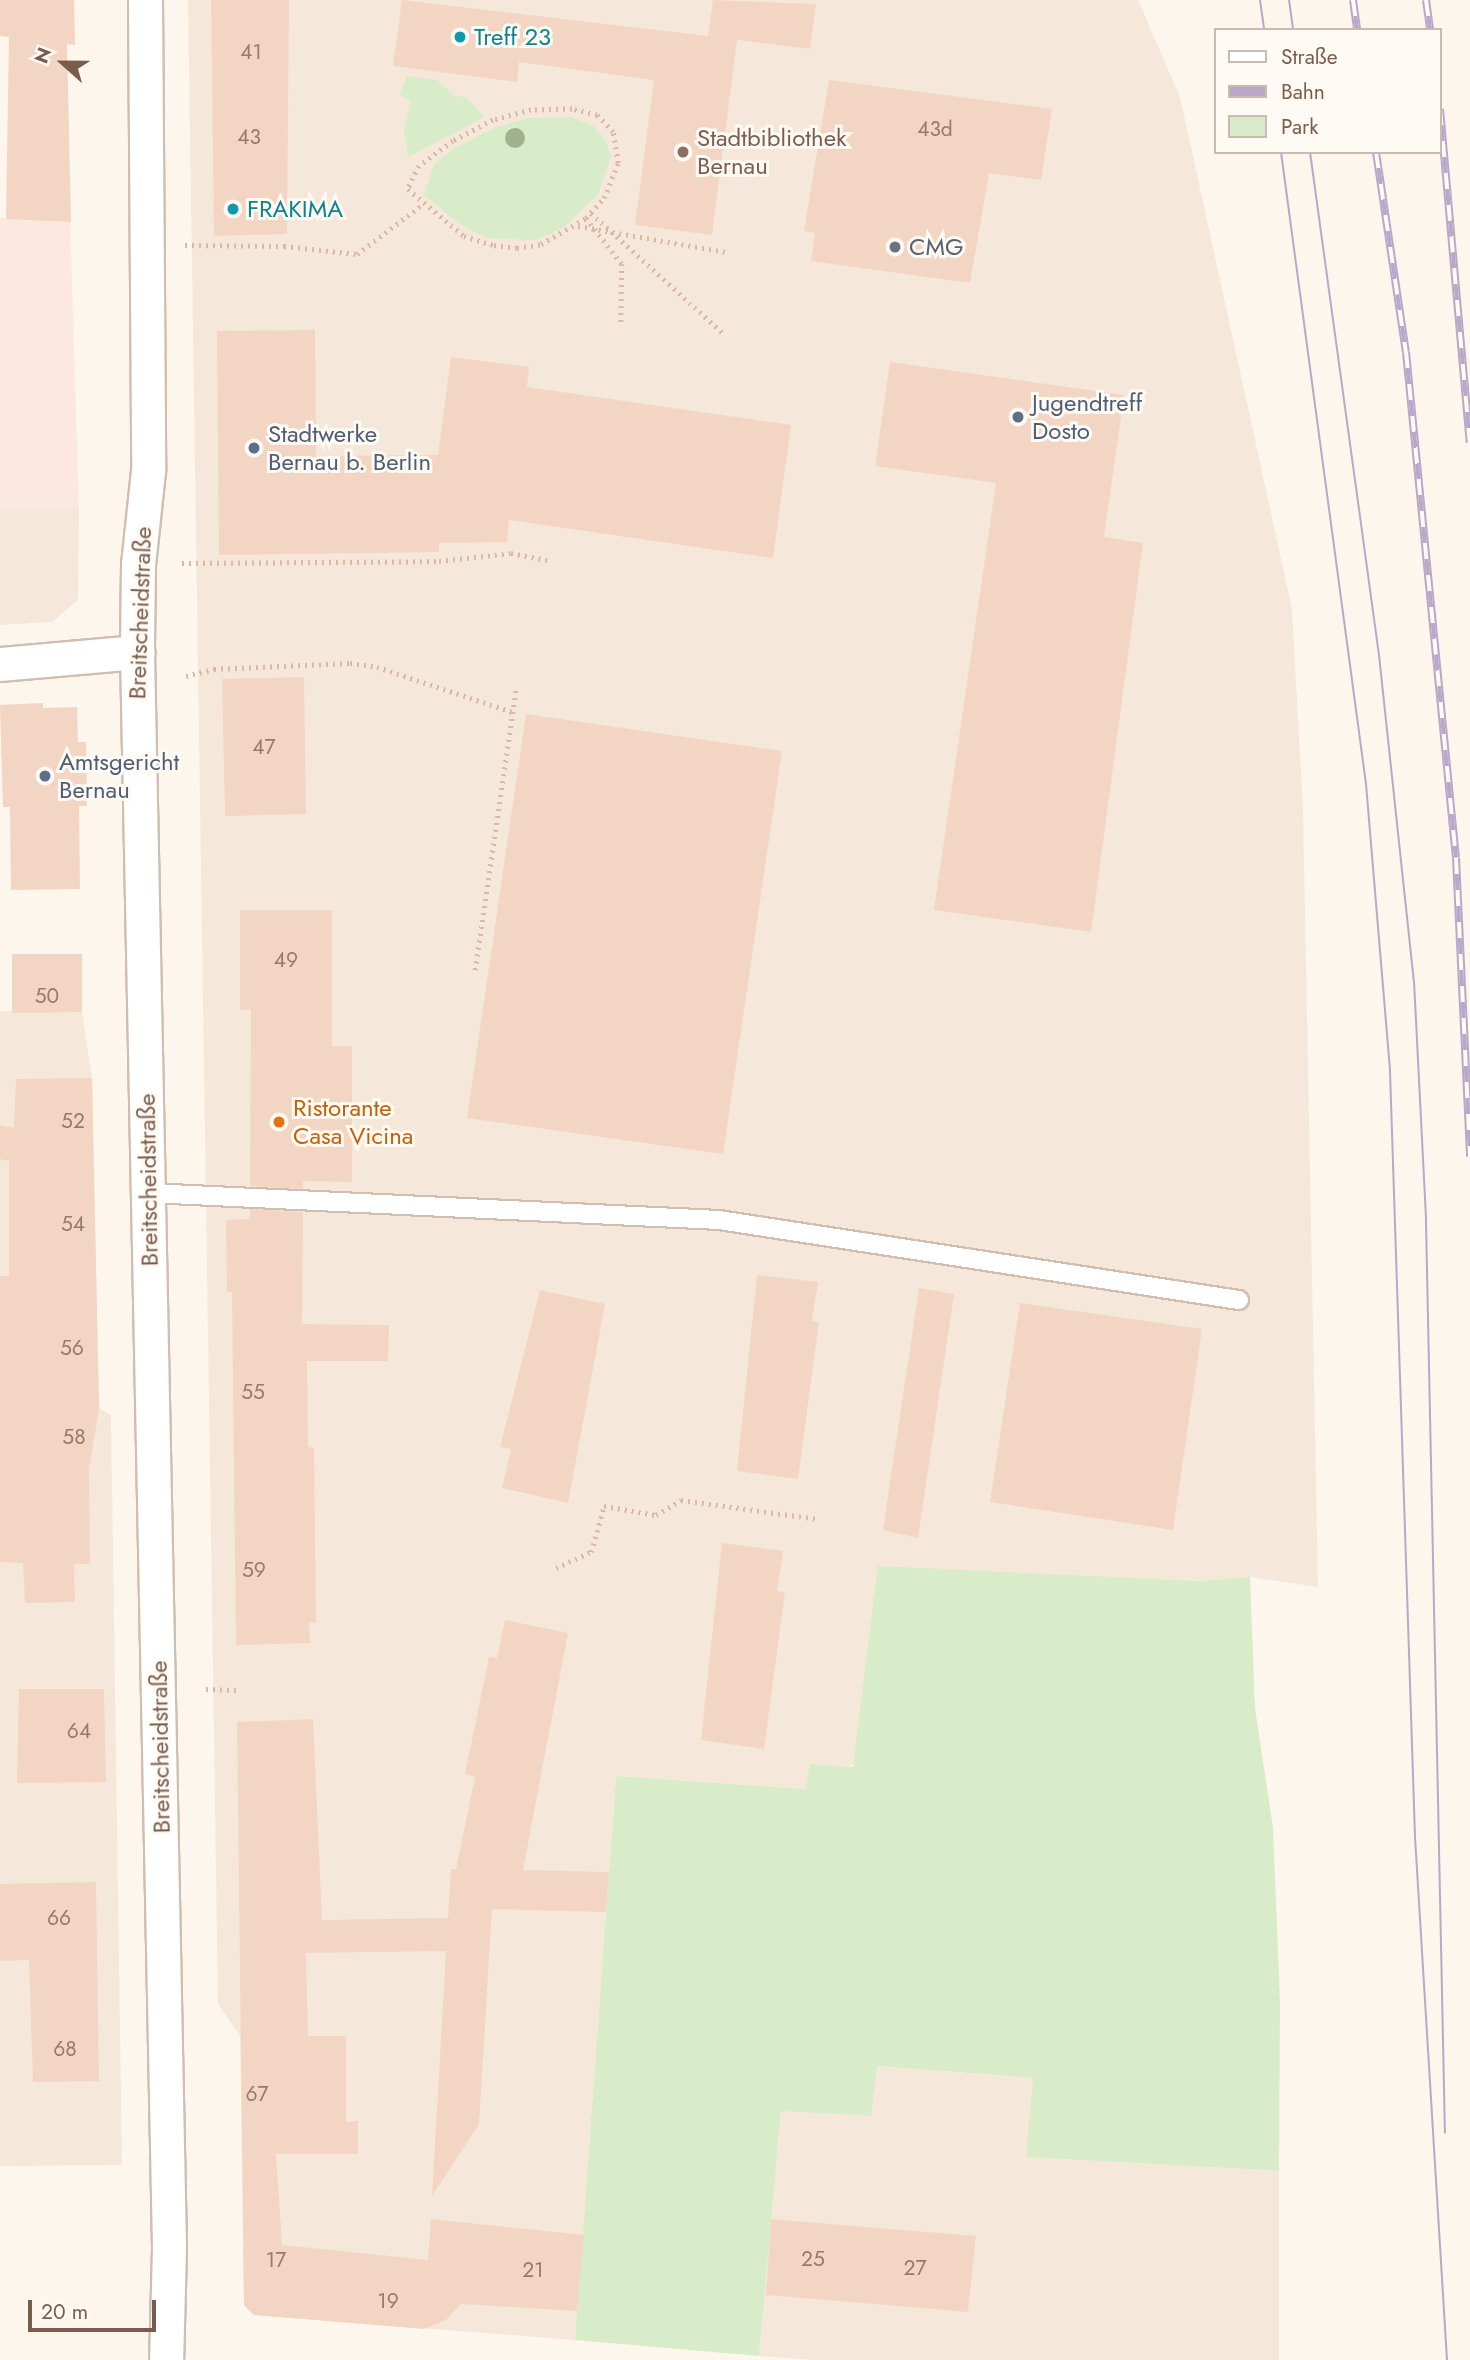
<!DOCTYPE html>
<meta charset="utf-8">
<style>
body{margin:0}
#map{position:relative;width:1470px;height:2360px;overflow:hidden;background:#fdf6ec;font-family:Jost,sans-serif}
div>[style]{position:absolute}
.residential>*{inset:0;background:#f5e8da}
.commercial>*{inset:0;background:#fde8e0}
.green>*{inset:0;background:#d8ecc9}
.building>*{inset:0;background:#f3d5c3}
.path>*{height:4.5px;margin-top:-2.25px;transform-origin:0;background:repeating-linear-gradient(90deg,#d9b8a5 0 2px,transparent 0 7px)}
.roads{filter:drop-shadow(2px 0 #d1beb0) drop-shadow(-2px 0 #d1beb0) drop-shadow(0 2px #d1beb0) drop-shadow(0 -2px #d1beb0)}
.service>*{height:18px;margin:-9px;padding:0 9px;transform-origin:9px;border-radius:9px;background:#fff}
.minor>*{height:33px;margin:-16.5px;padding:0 16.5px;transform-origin:16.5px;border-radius:16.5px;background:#fff}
.tram>*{height:2px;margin:-1px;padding:0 1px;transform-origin:1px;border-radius:1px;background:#b9a8c9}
.rail>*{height:8px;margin-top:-4px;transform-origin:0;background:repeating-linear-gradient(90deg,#fffaf3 0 16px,#b9a8c9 0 32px);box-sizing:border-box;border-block:2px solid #b9a8c9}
.trees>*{width:20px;height:20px;margin:-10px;border-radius:50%;background:#a0b28e}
.dots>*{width:19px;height:19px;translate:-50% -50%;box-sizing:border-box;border:4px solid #fffaf3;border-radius:50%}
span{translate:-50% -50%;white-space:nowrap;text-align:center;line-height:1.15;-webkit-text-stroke:6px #fffaf3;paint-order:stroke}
.number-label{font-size:21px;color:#987a6a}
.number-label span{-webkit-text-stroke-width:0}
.culture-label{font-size:24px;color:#0d838f}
.left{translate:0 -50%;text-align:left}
.education-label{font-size:24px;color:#785e54}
.worship-label{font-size:24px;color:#5b616d}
.service-label{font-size:24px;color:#4e5e75}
.street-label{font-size:24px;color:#7a5c4d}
.food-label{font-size:24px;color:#c56008}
.legend{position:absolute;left:1214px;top:28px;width:228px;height:126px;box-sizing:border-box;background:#fffaf3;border:2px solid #cabbb1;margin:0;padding:9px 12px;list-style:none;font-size:21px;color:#7a5c4d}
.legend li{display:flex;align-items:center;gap:14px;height:35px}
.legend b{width:35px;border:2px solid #cabbb1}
.north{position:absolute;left:28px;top:28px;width:70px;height:70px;-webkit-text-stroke:5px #fffaf3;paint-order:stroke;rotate:291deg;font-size:19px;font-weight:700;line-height:28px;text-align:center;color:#7a5c4d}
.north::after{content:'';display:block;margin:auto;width:24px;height:32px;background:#7a5c4d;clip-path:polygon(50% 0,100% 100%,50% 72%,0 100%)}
.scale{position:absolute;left:28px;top:2300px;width:128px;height:32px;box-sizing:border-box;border:4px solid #7a5c4d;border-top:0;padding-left:9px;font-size:21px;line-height:24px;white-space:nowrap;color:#7a5c4d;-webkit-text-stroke:5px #fffaf3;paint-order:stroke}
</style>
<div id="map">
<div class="residential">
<i style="clip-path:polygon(188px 0,1138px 0,1180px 97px,1292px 609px,1303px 809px,1318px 1587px,1250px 1577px,1197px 1581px,806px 1789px,616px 1776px,575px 2340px,254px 2315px,244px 2305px,240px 2036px,218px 2004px)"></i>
<i style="clip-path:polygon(0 508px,79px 508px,78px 600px,52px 622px,0 625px)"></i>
<i style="clip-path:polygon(0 1011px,82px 1012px,92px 1078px,99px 1408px,111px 1415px,122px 2165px,0 2166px)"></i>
<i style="clip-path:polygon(876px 2066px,1033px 2078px,1027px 2157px,1279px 2171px,1279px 2360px,813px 2360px,759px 2356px,781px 2110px,870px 2116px)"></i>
</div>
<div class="commercial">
<i style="clip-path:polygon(0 218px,70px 222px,79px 508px,0 508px)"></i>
</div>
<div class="green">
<i style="clip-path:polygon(407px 76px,437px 80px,454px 96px,466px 97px,485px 117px,408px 157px,404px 130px,411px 102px,400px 95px)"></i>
<i style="clip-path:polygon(570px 117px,593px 126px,606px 141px,611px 157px,598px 194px,563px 228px,535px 240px,487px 238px,460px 224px,424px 195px,434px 164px,455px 148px,496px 127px,529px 118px)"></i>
<i style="clip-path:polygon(878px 1566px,1197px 1581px,1250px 1577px,1255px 1708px,1273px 1828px,1280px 2001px,1279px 2171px,1026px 2157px,1033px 2078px,877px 2066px,871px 2116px,781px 2111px,759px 2356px,575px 2340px,616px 1776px,806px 1789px,810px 1764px,853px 1767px)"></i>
</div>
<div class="building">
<i style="clip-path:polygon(0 0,74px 0,75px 45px,67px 44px,71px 222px,6px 219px,9px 37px,0 36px)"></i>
<i style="clip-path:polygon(211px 0,289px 0,287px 234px,214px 236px)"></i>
<i style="clip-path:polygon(402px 0,708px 36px,713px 0,816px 4px,810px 49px,723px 38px,737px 40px,712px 235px,635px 225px,654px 80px,519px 62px,517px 82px,393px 66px)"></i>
<i style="clip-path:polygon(829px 80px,1052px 109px,1041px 180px,989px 173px,970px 283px,811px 261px,815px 233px,804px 231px)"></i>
<i style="clip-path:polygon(315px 330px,316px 456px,438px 455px,451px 357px,529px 367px,527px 387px,791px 425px,773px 558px,509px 520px,507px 542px,439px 543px,439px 552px,219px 555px,217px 331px)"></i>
<i style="clip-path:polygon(890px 362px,1124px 395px,1104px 537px,1143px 543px,1091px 932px,934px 910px,996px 483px,875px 466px)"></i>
<i style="clip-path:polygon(304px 677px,306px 814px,225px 816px,222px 679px)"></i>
<i style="clip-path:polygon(43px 703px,43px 708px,77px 707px,78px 742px,86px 742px,87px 806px,79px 806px,80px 889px,11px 890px,10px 807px,3px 807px,0 705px)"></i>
<i style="clip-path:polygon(526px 714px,782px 751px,723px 1154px,467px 1118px)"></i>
<i style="clip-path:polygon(240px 910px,332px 910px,332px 1046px,352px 1046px,352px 1182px,303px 1181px,303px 1189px,250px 1186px,251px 1010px,240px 1010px)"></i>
<i style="clip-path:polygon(12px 954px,82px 954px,82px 1012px,12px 1013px)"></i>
<i style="clip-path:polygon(92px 1078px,99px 1409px,89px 1469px,90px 1564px,74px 1564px,75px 1602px,25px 1603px,23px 1563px,0 1562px,0 1276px,9px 1276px,9px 1161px,0 1159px,0 1125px,14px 1128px,16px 1079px)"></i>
<i style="clip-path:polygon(250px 1209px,303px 1212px,302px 1324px,389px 1325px,388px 1361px,307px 1361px,308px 1447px,314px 1448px,316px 1622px,309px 1622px,310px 1643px,236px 1645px,232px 1292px,227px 1292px,226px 1220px,250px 1219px)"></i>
<i style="clip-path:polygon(757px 1275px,818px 1282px,812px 1321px,819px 1322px,798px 1479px,737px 1471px)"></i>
<i style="clip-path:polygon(919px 1288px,954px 1294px,918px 1538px,883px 1530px)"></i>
<i style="clip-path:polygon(540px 1290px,605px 1304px,568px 1503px,502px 1488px,511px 1449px,500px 1447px)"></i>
<i style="clip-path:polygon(1020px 1303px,1202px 1329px,1173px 1530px,990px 1502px)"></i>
<i style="clip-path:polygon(722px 1543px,783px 1551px,777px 1591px,785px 1592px,764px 1749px,701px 1740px)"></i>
<i style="clip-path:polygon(505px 1620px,568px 1633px,523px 1870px,609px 1872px,606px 1912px,492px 1909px,479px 2124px,432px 2196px,446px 1951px,306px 1953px,308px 2036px,346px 2036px,346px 2122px,358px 2121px,358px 2154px,276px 2154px,282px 2245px,428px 2260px,431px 2219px,584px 2235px,577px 2311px,461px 2304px,446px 2320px,424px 2329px,254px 2315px,244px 2305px,237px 1722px,313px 1719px,322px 1920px,448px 1918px,451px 1869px,456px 1869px,475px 1777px,465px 1774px,489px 1657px,497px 1658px)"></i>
<i style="clip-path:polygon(19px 1689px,104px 1689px,106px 1782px,17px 1783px)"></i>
<i style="clip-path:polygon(96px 1882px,99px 2081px,33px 2082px,29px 1960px,0 1961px,0 1884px)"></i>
<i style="clip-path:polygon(771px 2219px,976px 2236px,968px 2312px,766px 2295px)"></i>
</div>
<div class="path">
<i style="left:591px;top:213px;width:180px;rotate:42.3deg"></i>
<i style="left:586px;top:218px;width:27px;rotate:-48deg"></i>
<i style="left:604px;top:198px;width:38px;rotate:-68deg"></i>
<i style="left:618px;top:163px;width:31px;rotate:-99deg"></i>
<i style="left:613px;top:132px;width:23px;rotate:-133deg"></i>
<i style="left:597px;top:115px;width:26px;rotate:-167deg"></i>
<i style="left:572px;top:109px;width:41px;rotate:178.6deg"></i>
<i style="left:531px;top:110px;width:39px;rotate:165deg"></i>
<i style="left:493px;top:120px;width:45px;rotate:152.3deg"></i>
<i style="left:453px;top:141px;width:42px;rotate:143.7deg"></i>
<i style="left:419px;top:166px;width:25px;rotate:116deg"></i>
<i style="left:408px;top:189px;width:73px;rotate:40deg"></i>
<i style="left:464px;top:236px;width:31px;rotate:17deg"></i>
<i style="left:494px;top:245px;width:23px;rotate:7deg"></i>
<i style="left:517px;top:248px;width:24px;rotate:-9deg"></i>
<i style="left:541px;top:244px;width:52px;rotate:-30deg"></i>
<i style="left:586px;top:218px;width:58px;rotate:52deg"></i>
<i style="left:622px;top:264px;width:62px;rotate:90.9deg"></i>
<i style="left:578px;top:226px;width:149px;rotate:10deg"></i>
<i style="left:185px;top:245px;width:99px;rotate:0.6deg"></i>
<i style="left:284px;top:246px;width:73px;rotate:6.3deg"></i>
<i style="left:357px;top:254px;width:83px;rotate:-37.1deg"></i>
<i style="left:182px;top:563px;width:257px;rotate:-0.4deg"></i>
<i style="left:439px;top:561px;width:72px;rotate:-6.3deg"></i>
<i style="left:511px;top:553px;width:38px;rotate:11deg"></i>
<i style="left:186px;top:676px;width:29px;rotate:-14deg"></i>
<i style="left:214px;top:669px;width:136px;rotate:-2.5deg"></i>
<i style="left:350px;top:663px;width:27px;rotate:8deg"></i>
<i style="left:377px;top:667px;width:142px;rotate:18.4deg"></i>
<i style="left:475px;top:970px;width:285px;rotate:-81.7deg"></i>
<i style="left:556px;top:1568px;width:38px;rotate:-25deg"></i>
<i style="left:591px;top:1552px;width:48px;rotate:-74.2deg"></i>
<i style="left:604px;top:1506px;width:53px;rotate:9.8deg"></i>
<i style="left:656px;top:1515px;width:29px;rotate:-31deg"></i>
<i style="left:681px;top:1500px;width:138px;rotate:7.9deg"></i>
<i style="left:206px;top:1689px;width:34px;rotate:2deg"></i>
</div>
<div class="roads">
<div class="service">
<i style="left:149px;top:1193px;width:571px;rotate:2.71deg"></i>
<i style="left:719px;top:1220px;width:526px;rotate:8.75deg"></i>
</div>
<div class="minor">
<i style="left:145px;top:0;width:471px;rotate:89.6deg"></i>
<i style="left:148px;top:471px;width:94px;rotate:96.1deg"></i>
<i style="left:138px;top:564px;width:88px;rotate:90.7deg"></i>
<i style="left:137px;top:652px;width:1597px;rotate:88.85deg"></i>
<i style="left:169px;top:2249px;width:111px;rotate:91.5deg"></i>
<i style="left:0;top:664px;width:138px;rotate:-5deg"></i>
</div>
</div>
<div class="tram">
<i style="left:1260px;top:0;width:30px;rotate:82deg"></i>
<i style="left:1289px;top:0;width:30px;rotate:82deg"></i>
<i style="left:1281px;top:152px;width:638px;rotate:82.34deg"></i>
<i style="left:1366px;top:784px;width:288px;rotate:85.2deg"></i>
<i style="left:1390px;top:1071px;width:766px;rotate:88.13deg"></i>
<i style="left:1415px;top:1837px;width:524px;rotate:86.5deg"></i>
<i style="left:1310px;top:152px;width:508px;rotate:82.19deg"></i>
<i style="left:1379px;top:655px;width:328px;rotate:83.9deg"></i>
<i style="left:1414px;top:981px;width:241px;rotate:87.1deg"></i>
<i style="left:1426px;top:1222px;width:911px;rotate:88.81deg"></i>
</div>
<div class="rail">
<i style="left:1353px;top:0;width:30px;rotate:82deg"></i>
<i style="left:1426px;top:0;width:30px;rotate:82deg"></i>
<i style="left:1440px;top:109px;width:335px;rotate:84.9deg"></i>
<i style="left:1376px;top:152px;width:202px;rotate:81.5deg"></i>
<i style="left:1406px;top:352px;width:508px;rotate:84.36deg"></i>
<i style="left:1456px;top:858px;width:299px;rotate:87.3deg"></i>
</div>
<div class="trees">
<i style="left:515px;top:138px"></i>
</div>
<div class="dots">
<i style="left:460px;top:37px;background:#0f9aa8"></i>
<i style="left:683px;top:152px;background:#8d6e63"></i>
<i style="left:233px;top:209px;background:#0f9aa8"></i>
<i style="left:895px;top:247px;background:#6b7280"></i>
<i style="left:1018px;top:417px;background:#5c6f8a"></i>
<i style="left:254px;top:448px;background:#5c6f8a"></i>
<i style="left:45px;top:776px;background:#5c6f8a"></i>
<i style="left:279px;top:1122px;background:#e8710a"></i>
</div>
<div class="number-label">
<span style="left:251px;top:52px">41</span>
<span style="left:935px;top:129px">43d</span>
<span style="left:249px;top:137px">43</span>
<span style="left:264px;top:747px">47</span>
<span style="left:286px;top:960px">49</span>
<span style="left:47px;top:996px">50</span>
<span style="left:73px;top:1121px">52</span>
<span style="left:73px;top:1224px">54</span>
<span style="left:72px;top:1348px">56</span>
<span style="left:253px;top:1392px">55</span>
<span style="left:74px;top:1437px">58</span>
<span style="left:254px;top:1570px">59</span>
<span style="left:79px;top:1731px">64</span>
<span style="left:59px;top:1918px">66</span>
<span style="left:65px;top:2049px">68</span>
<span style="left:257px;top:2094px">67</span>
<span style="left:813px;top:2259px">25</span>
<span style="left:276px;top:2260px">17</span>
<span style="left:915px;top:2268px">27</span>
<span style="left:533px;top:2270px">21</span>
<span style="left:388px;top:2301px">19</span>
</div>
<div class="culture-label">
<span class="left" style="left:474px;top:37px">Treff 23</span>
<span class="left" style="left:247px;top:209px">FRAKIMA</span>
</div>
<div class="education-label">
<span class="left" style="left:697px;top:152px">Stadtbibliothek<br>Bernau</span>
</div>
<div class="worship-label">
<span class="left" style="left:909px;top:247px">CMG</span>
</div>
<div class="service-label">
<span class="left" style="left:1032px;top:417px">Jugendtreff<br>Dosto</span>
<span class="left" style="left:268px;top:448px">Stadtwerke<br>Bernau b. Berlin</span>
<span class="left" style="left:59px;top:776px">Amtsgericht<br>Bernau</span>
</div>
<div class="street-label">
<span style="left:140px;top:613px;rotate:-88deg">Breitscheidstraße</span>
<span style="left:148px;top:1180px;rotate:-91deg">Breitscheidstraße</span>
<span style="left:160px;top:1747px;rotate:-91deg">Breitscheidstraße</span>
</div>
<div class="food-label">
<span class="left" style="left:293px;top:1122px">Ristorante<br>Casa Vicina</span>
</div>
<ul class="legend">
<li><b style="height:9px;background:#fff"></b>Straße</li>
<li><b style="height:9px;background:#b9a8c9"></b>Bahn</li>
<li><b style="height:19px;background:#d8ecc9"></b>Park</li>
</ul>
<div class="north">N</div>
<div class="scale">20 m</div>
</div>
